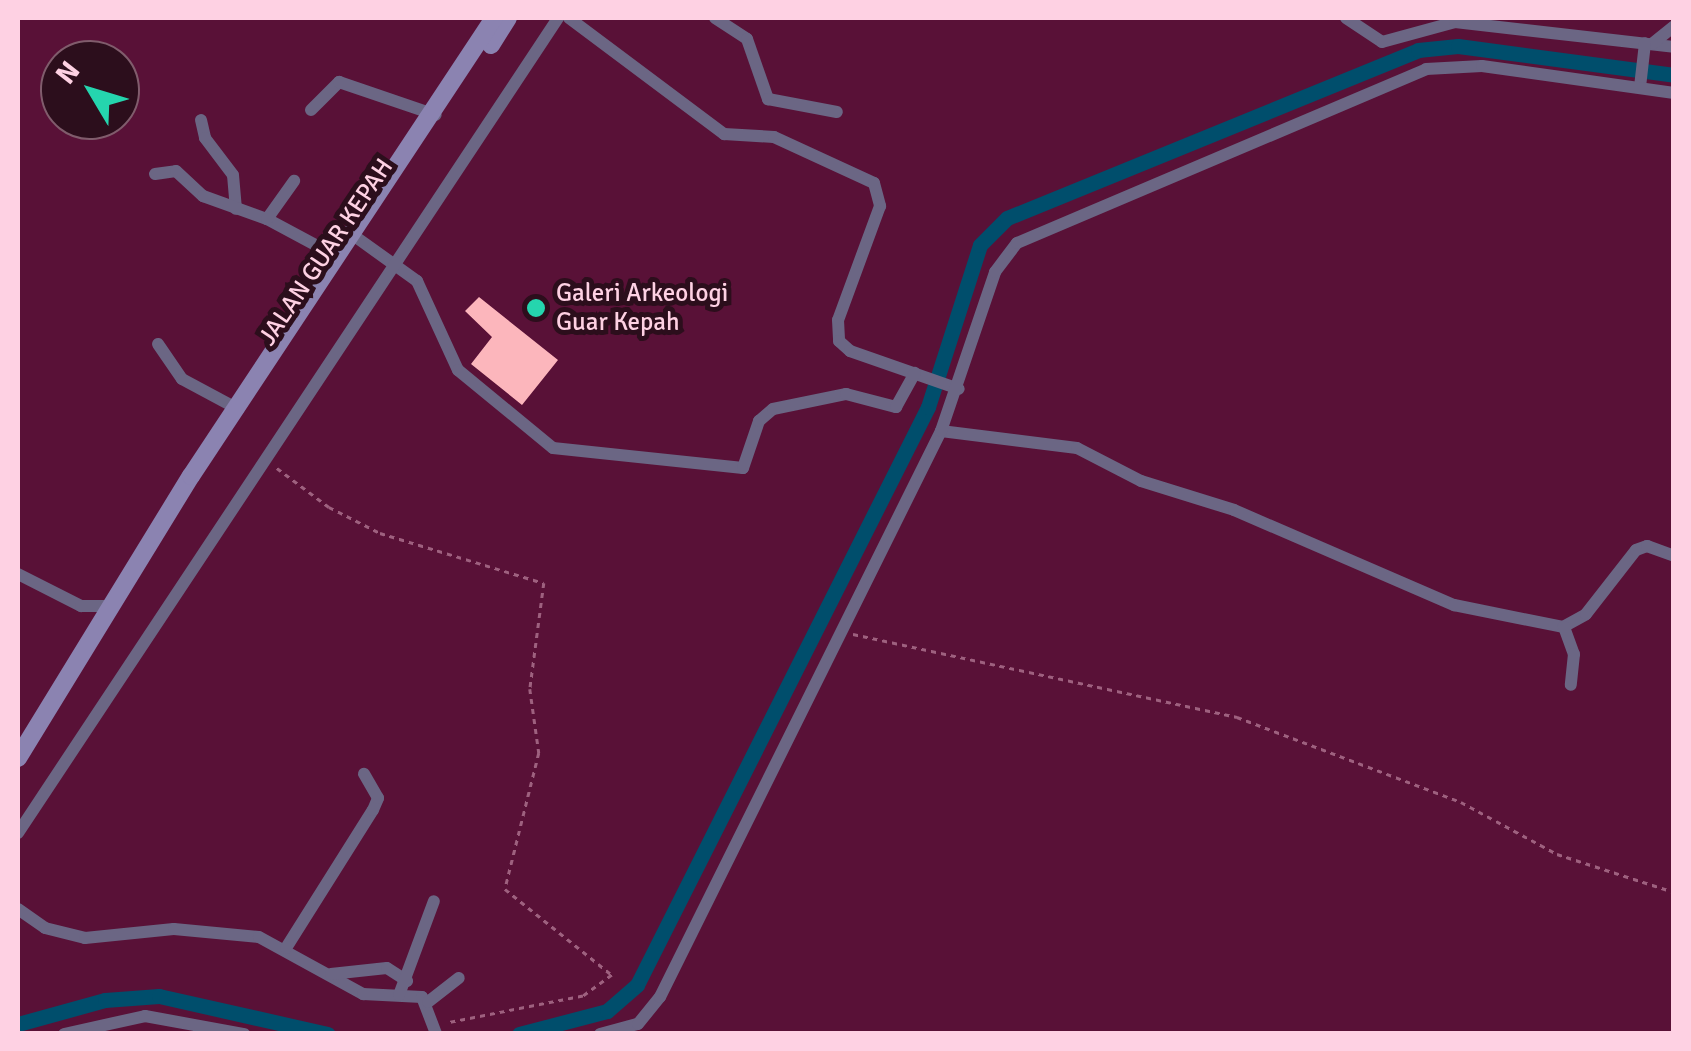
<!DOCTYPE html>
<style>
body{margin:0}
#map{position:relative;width:1691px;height:1051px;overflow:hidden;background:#591137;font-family:Signika,sans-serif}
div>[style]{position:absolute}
.canal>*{height:15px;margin:-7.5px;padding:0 7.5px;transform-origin:7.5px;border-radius:7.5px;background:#004e6c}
.building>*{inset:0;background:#fcb6bc}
.path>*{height:2.5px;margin-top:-1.25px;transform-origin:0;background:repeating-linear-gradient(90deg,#9e617f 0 5px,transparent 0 10px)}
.minor>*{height:12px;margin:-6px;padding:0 6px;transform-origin:6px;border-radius:6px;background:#6b6684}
.secondary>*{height:18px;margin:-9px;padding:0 9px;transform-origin:9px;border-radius:9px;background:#8b83b1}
.dots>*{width:28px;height:28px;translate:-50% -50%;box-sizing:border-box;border:5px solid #2c0e1c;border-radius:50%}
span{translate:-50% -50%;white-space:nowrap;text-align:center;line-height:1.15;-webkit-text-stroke:10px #2c0e1c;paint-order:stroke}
.street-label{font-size:25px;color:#fed1e3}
.poi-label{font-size:25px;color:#fed1e3}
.left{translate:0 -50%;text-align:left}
.frame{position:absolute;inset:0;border:20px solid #fed1e3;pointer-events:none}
.north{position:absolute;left:40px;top:40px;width:100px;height:100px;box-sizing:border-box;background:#2c0e1c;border:2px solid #805c6c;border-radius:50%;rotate:308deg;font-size:28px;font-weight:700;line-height:40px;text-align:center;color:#fed1e3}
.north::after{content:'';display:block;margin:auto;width:35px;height:45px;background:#25d5ae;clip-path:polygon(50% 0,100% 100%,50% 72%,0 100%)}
</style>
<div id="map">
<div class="canal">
<i style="left:18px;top:1024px;width:90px;rotate:-15.4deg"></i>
<i style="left:105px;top:1000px;width:54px;rotate:-4.2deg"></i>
<i style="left:159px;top:996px;width:173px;rotate:12.7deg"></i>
<i style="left:519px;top:1034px;width:91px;rotate:-14.6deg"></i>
<i style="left:607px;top:1011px;width:40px;rotate:-41deg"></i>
<i style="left:637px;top:985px;width:647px;rotate:-63.28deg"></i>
<i style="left:928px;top:407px;width:170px;rotate:-72.2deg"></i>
<i style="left:980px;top:245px;width:38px;rotate:-45deg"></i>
<i style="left:1007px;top:218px;width:444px;rotate:-22.2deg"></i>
<i style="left:1418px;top:50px;width:40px;rotate:-5.7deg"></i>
<i style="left:1458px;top:46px;width:218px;rotate:7.6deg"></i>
</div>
<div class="building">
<i style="clip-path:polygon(479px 297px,558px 360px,522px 405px,471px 364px,492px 337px,465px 311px)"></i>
</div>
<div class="path">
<i style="left:277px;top:468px;width:65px;rotate:36.9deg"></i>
<i style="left:329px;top:507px;width:57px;rotate:27deg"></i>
<i style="left:380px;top:533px;width:171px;rotate:17deg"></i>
<i style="left:544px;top:583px;width:107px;rotate:97.5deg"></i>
<i style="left:530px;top:689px;width:65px;rotate:82deg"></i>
<i style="left:539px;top:753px;width:140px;rotate:104deg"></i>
<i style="left:505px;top:889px;width:137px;rotate:38.8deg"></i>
<i style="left:612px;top:975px;width:36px;rotate:144deg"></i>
<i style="left:583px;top:996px;width:139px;rotate:168.8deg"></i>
<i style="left:853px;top:634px;width:393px;rotate:12.2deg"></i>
<i style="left:1237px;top:717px;width:240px;rotate:20.8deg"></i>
<i style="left:1461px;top:802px;width:109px;rotate:28.4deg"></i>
<i style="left:1557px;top:854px;width:123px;rotate:18deg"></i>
</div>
<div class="minor">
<i style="left:569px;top:18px;width:194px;rotate:36.8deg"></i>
<i style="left:724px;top:134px;width:50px;rotate:3.4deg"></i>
<i style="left:774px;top:137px;width:110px;rotate:24.7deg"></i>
<i style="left:874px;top:183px;width:24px;rotate:75deg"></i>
<i style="left:880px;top:206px;width:121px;rotate:110.2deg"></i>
<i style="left:838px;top:320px;width:21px;rotate:87deg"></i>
<i style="left:839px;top:341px;width:15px;rotate:42deg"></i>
<i style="left:850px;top:351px;width:115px;rotate:19.2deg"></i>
<i style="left:715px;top:18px;width:38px;rotate:33deg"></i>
<i style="left:747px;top:39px;width:64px;rotate:70.7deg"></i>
<i style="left:768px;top:99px;width:70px;rotate:10.7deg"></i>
<i style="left:1346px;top:18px;width:43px;rotate:33.7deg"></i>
<i style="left:1382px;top:42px;width:76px;rotate:-15.3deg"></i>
<i style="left:1455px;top:22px;width:220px;rotate:6.5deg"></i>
<i style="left:1652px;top:44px;width:28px;rotate:-39deg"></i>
<i style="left:1640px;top:87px;width:44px;rotate:-83.5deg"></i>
<i style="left:311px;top:110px;width:40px;rotate:-45deg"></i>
<i style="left:339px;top:82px;width:102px;rotate:18.8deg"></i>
<i style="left:201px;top:120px;width:18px;rotate:77deg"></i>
<i style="left:205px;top:138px;width:46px;rotate:52.9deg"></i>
<i style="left:233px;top:175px;width:34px;rotate:85deg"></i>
<i style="left:155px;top:174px;width:21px;rotate:-8deg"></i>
<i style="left:176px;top:171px;width:37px;rotate:43deg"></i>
<i style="left:203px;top:196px;width:68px;rotate:19.8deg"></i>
<i style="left:267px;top:219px;width:81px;rotate:28.2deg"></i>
<i style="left:267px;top:219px;width:47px;rotate:-54.6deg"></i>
<i style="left:353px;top:235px;width:79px;rotate:35.7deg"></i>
<i style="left:417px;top:281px;width:98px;rotate:65.3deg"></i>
<i style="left:458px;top:370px;width:123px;rotate:39.4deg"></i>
<i style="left:553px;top:448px;width:191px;rotate:6deg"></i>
<i style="left:743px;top:468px;width:50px;rotate:-71.2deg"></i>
<i style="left:759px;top:421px;width:18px;rotate:-41deg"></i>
<i style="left:773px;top:409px;width:75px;rotate:-11.6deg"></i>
<i style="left:846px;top:394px;width:52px;rotate:14.6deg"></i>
<i style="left:896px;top:407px;width:39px;rotate:-61deg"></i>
<i style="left:158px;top:344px;width:42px;rotate:55.6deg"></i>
<i style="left:182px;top:379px;width:64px;rotate:28.2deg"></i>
<i style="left:941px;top:431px;width:137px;rotate:7.1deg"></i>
<i style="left:1077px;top:448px;width:72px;rotate:27.3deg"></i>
<i style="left:1141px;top:481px;width:97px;rotate:17.3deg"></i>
<i style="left:1234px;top:510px;width:240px;rotate:23.4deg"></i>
<i style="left:1454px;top:605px;width:111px;rotate:11.4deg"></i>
<i style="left:1563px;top:627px;width:26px;rotate:-29deg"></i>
<i style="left:1586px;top:614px;width:81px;rotate:-52deg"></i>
<i style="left:1636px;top:550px;width:12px;rotate:-20deg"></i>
<i style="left:1647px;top:546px;width:29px;rotate:20deg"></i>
<i style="left:18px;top:574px;width:71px;rotate:26.9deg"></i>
<i style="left:81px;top:606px;width:32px"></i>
<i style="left:1564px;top:627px;width:29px;rotate:70deg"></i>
<i style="left:1574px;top:654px;width:31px;rotate:96deg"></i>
<i style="left:18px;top:833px;width:978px;rotate:-56.47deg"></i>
<i style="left:18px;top:909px;width:33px;rotate:35deg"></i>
<i style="left:45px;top:928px;width:41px;rotate:14deg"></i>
<i style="left:85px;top:938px;width:89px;rotate:-5.8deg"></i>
<i style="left:174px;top:929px;width:85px;rotate:5.4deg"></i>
<i style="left:259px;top:937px;width:119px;rotate:28.7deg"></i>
<i style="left:363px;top:994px;width:59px;rotate:2.9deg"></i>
<i style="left:422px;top:997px;width:40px;rotate:69deg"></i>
<i style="left:286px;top:948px;width:163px;rotate:-57.8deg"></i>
<i style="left:373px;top:810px;width:13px;rotate:-67deg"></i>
<i style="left:378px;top:798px;width:28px;rotate:-120deg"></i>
<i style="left:331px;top:974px;width:56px;rotate:-6.1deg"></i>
<i style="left:387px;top:968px;width:24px;rotate:33deg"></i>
<i style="left:399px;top:995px;width:100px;rotate:-69.6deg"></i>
<i style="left:428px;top:1002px;width:39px;rotate:-38deg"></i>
<i style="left:64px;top:1034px;width:83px;rotate:-12.5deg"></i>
<i style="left:145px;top:1016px;width:101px;rotate:10.3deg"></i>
<i style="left:600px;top:1034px;width:39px;rotate:-15deg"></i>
<i style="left:638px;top:1024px;width:35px;rotate:-51deg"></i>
<i style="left:660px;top:997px;width:632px;rotate:-63.6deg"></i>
<i style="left:941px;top:431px;width:168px;rotate:-71.2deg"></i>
<i style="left:995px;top:272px;width:36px;rotate:-53deg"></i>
<i style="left:1017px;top:243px;width:444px;rotate:-23deg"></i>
<i style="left:1426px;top:69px;width:56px;rotate:-3.1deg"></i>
<i style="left:1482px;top:66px;width:194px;rotate:8deg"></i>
</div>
<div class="secondary">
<i style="left:491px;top:45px;width:32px;rotate:-58deg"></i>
<i style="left:18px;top:758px;width:331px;rotate:-58.5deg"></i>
<i style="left:191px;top:476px;width:549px;rotate:-56.51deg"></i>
</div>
<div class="dots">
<i style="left:536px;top:308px;background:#25d5ae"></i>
</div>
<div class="street-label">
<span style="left:326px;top:252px;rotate:-56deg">JALAN GUAR KEPAH</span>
</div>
<div class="poi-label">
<span class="left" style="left:556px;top:308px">Galeri Arkeologi<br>Guar Kepah</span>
</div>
<div class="frame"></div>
<div class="north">N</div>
</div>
